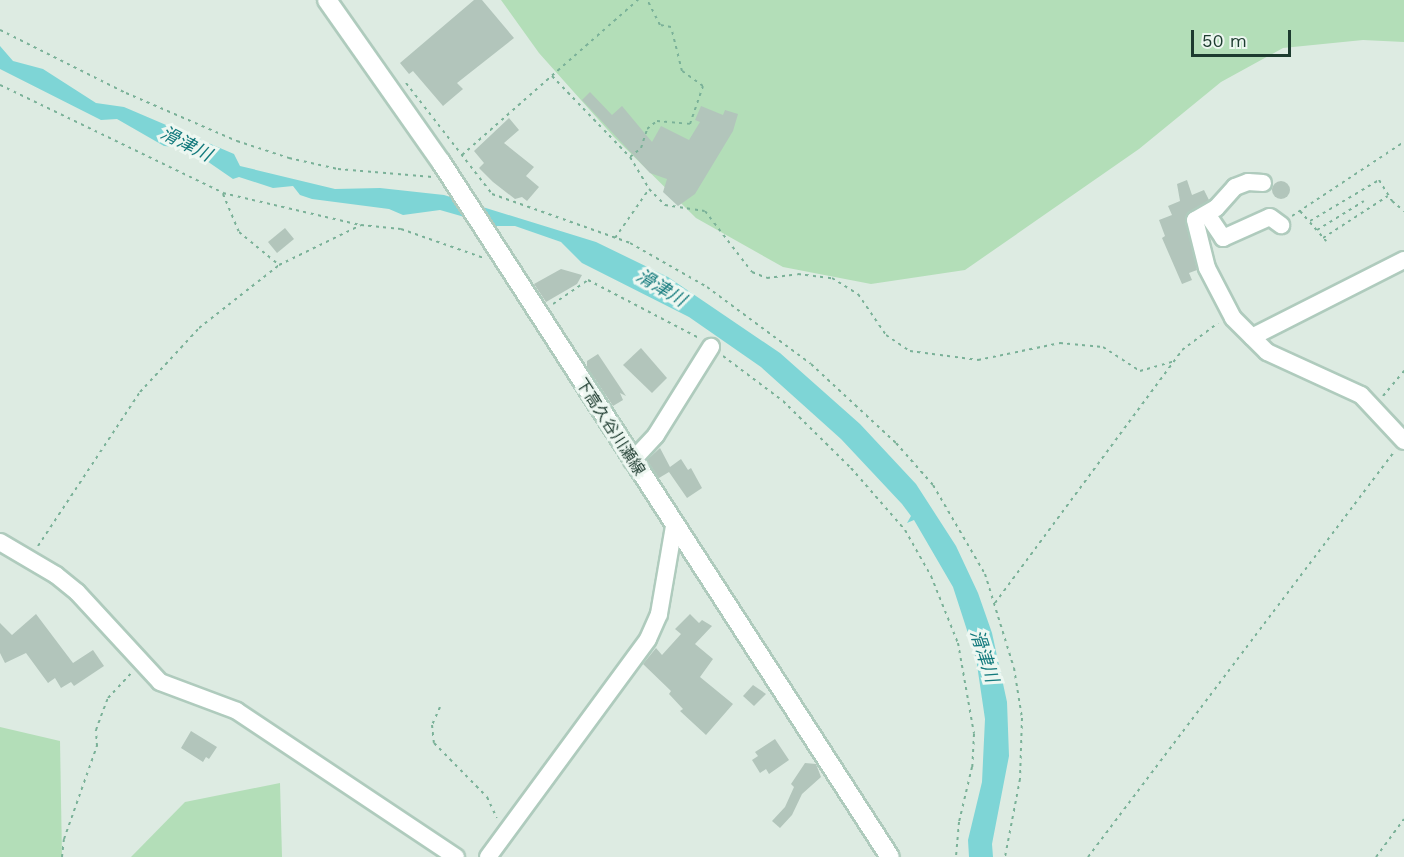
<!DOCTYPE html>
<meta charset="utf-8">
<style>
body{margin:0}
#map{position:relative;width:1404px;height:857px;overflow:hidden;background:#ddebe2;font-family:"Work Sans","Noto Sans JP",sans-serif}
div>[style]{position:absolute}
.green>*{inset:0;background:#b3deb8}
.water>*{inset:0;background:#7ed5d6}
.building>*{inset:0;background:#b2c5bb}
.round{border-radius:50%}
.path>*{height:2px;margin-top:-1px;transform-origin:0;background:repeating-linear-gradient(90deg,#7ab198 0 3px,transparent 0 7.5px)}
.roads{filter:drop-shadow(2px 0 #afcbbd) drop-shadow(-2px 0 #afcbbd) drop-shadow(0 2px #afcbbd) drop-shadow(0 -2px #afcbbd)}
.minor>*{height:16px;margin:-8px;padding:0 8px;transform-origin:8px;border-radius:8px;background:#fff}
.secondary>*{height:18px;margin:-9px;padding:0 9px;transform-origin:9px;border-radius:9px;background:#fff}
span{translate:-50% -50%;white-space:nowrap;text-align:center;line-height:1.15;-webkit-text-stroke:6px #edf7f1;paint-order:stroke}
.street-label{font-size:16px;color:#1d3b2f}
.water-label{font-size:18px;color:#12797c;font-style:italic}
.scale{position:absolute;left:1191px;top:30px;width:100px;height:27px;box-sizing:border-box;border:3px solid #1d3b2f;border-top:0;padding-left:8px;font-size:18px;line-height:21px;white-space:nowrap;color:#1d3b2f;-webkit-text-stroke:4px #edf7f1;paint-order:stroke}
</style>
<div id="map">
<div class="green">
<i style="clip-path:polygon(501px 0,1404px 0,1404px 42px,1363px 40px,1283px 48px,1221px 82px,1139px 149px,965px 270px,871px 284px,783px 267px,696px 218px,614px 137px,539px 53px)"></i>
<i style="clip-path:polygon(0 727px,60px 741px,62px 857px,0 857px)"></i>
<i style="clip-path:polygon(280px 783px,282px 857px,131px 857px,185px 802px)"></i>
</div>
<div class="water">
<i style="clip-path:polygon(0 46px,13px 61px,43px 69px,96px 103px,124px 107px,234px 154px,240px 166px,335px 189px,380px 188px,444px 195px,596px 242px,668px 277px,780px 353px,860px 424px,916px 484px,956px 546px,978px 593px,992px 633px,1007px 702px,1009px 756px,992px 844px,993px 857px,969px 857px,968px 840px,982px 782px,985px 719px,976px 658px,953px 587px,914px 520px,907px 523px,911px 516px,902px 504px,841px 439px,761px 367px,689px 317px,582px 263px,561px 242px,515px 226px,496px 226px,440px 210px,403px 215px,389px 209px,312px 199px,300px 195px,293px 186px,273px 188px,239px 177px,233px 179px,188px 148px,164px 146px,117px 119px,101px 120px,0 69px)"></i>
</div>
<div class="building">
<i style="clip-path:polygon(474px 0,482px 0,514px 38px,457px 83px,463px 89px,443px 106px,413px 71px,409px 74px,400px 63px)"></i>
<i style="clip-path:polygon(590px 92px,612px 115px,622px 106px,652px 142px,661px 126px,689px 140px,700px 122px,695px 120px,701px 106px,723px 115px,725px 110px,738px 114px,733px 131px,695px 194px,678px 206px,663px 192px,667px 179px,650px 173px,582px 100px)"></i>
<i style="clip-path:polygon(509px 118px,519px 130px,504px 143px,534px 167px,526px 176px,539px 187px,527px 201px,522px 197px,515px 199px,493px 182px,479px 168px,484px 163px,474px 151px)"></i>
<i style="clip-path:polygon(1187px 180px,1192px 195px,1204px 190px,1209px 200px,1185px 217px,1197px 270px,1189px 273px,1192px 280px,1182px 284px,1162px 238px,1165px 236px,1159px 220px,1172px 215px,1168px 206px,1180px 201px,1177px 184px)"></i>
<i class="round" style="left:1272px;top:181px;width:18px;height:18px"></i>
<i style="clip-path:polygon(285px 228px,294px 239px,277px 253px,268px 242px)"></i>
<i style="clip-path:polygon(561px 269px,582px 275px,577px 284px,546px 302px,534px 284px)"></i>
<i style="clip-path:polygon(641px 348px,667px 378px,652px 393px,623px 365px)"></i>
<i style="clip-path:polygon(598px 354px,626px 396px,620px 393px,623px 400px,613px 406px,587px 367px,587px 361px)"></i>
<i style="clip-path:polygon(660px 448px,670px 467px,681px 459px,688px 470px,691px 468px,702px 488px,687px 498px,669px 472px,659px 478px,647px 460px)"></i>
<i style="clip-path:polygon(36px 614px,73px 663px,93px 650px,104px 666px,74px 686px,71px 682px,61px 688px,55px 678px,48px 683px,26px 653px,5px 663px,0 653px,0 623px,12px 635px)"></i>
<i style="clip-path:polygon(690px 614px,699px 623px,702px 620px,712px 626px,695px 644px,713px 659px,700px 677px,733px 704px,706px 735px,680px 711px,683px 709px,669px 694px,671px 691px,643px 664px,656px 648px,662px 655px,681px 634px,675px 629px)"></i>
<i style="clip-path:polygon(753px 685px,766px 694px,754px 706px,743px 696px)"></i>
<i style="clip-path:polygon(191px 731px,217px 747px,209px 759px,206px 757px,203px 762px,181px 748px)"></i>
<i style="clip-path:polygon(775px 739px,789px 760px,769px 774px,766px 769px,760px 773px,752px 760px,758px 756px,755px 752px)"></i>
<i style="clip-path:polygon(805px 763px,816px 764px,821px 777px,802px 794px,792px 815px,780px 828px,772px 821px,785px 807px,794px 787px,791px 784px)"></i>
</div>
<div class="path">
<i style="left:0;top:30px;width:141px;rotate:26.6deg"></i>
<i style="left:126px;top:93px;width:121px;rotate:23.4deg"></i>
<i style="left:237px;top:141px;width:55px;rotate:18.1deg"></i>
<i style="left:289px;top:158px;width:50px;rotate:12.7deg"></i>
<i style="left:338px;top:169px;width:95px;rotate:4.8deg"></i>
<i style="left:552px;top:76px;width:112px;rotate:46.1deg"></i>
<i style="left:630px;top:157px;width:37px;rotate:59deg"></i>
<i style="left:649px;top:189px;width:23px;rotate:45deg"></i>
<i style="left:665px;top:205px;width:40px;rotate:8.5deg"></i>
<i style="left:705px;top:211px;width:77px;rotate:52.4deg"></i>
<i style="left:752px;top:272px;width:16px;rotate:22deg"></i>
<i style="left:767px;top:278px;width:31px;rotate:-7deg"></i>
<i style="left:798px;top:274px;width:34px;rotate:7deg"></i>
<i style="left:832px;top:278px;width:31px;rotate:32deg"></i>
<i style="left:858px;top:294px;width:50px;rotate:55.7deg"></i>
<i style="left:886px;top:335px;width:29px;rotate:34deg"></i>
<i style="left:910px;top:351px;width:69px;rotate:7.5deg"></i>
<i style="left:978px;top:360px;width:84px;rotate:-11.7deg"></i>
<i style="left:1060px;top:343px;width:43px;rotate:5.3deg"></i>
<i style="left:1103px;top:347px;width:44px;rotate:33deg"></i>
<i style="left:1140px;top:371px;width:35px;rotate:-16deg"></i>
<i style="left:406px;top:83px;width:140px;rotate:52.2deg"></i>
<i style="left:492px;top:194px;width:146px;rotate:19.5deg"></i>
<i style="left:630px;top:243px;width:89px;rotate:29.7deg"></i>
<i style="left:707px;top:287px;width:129px;rotate:36.5deg"></i>
<i style="left:811px;top:364px;width:116px;rotate:42.9deg"></i>
<i style="left:896px;top:443px;width:56px;rotate:48.6deg"></i>
<i style="left:933px;top:485px;width:103px;rotate:59.7deg"></i>
<i style="left:985px;top:574px;width:98px;rotate:72.9deg"></i>
<i style="left:1014px;top:668px;width:51px;rotate:80.9deg"></i>
<i style="left:1022px;top:718px;width:61px;rotate:91.9deg"></i>
<i style="left:1020px;top:779px;width:79px;rotate:100.9deg"></i>
<i style="left:0;top:85px;width:248px;rotate:25.8deg"></i>
<i style="left:223px;top:193px;width:142px;rotate:13.1deg"></i>
<i style="left:361px;top:225px;width:40px;rotate:5.7deg"></i>
<i style="left:401px;top:229px;width:88px;rotate:19.3deg"></i>
<i style="left:462px;top:155px;width:235px;rotate:-41.4deg"></i>
<i style="left:630px;top:157px;width:14px;rotate:-39deg"></i>
<i style="left:641px;top:148px;width:20px;rotate:-72deg"></i>
<i style="left:647px;top:129px;width:13px;rotate:-39deg"></i>
<i style="left:657px;top:121px;width:33px;rotate:5deg"></i>
<i style="left:690px;top:124px;width:40px;rotate:-71.1deg"></i>
<i style="left:703px;top:86px;width:26px;rotate:-144deg"></i>
<i style="left:682px;top:71px;width:45px;rotate:-104deg"></i>
<i style="left:671px;top:27px;width:11px;rotate:-170deg"></i>
<i style="left:660px;top:25px;width:28px;rotate:-117deg"></i>
<i style="left:223px;top:194px;width:41px;rotate:67.2deg"></i>
<i style="left:239px;top:232px;width:52px;rotate:39.5deg"></i>
<i style="left:1300px;top:211px;width:40px;rotate:49deg"></i>
<i style="left:1292px;top:216px;width:134px;rotate:-33.5deg"></i>
<i style="left:1310px;top:221px;width:80px;rotate:-30.7deg"></i>
<i style="left:1379px;top:180px;width:25px;rotate:58deg"></i>
<i style="left:1392px;top:201px;width:16px;rotate:40deg"></i>
<i style="left:1317px;top:230px;width:55px;rotate:-31.7deg"></i>
<i style="left:615px;top:238px;width:60px;rotate:-55.2deg"></i>
<i style="left:1323px;top:238px;width:77px;rotate:-32.9deg"></i>
<i style="left:553px;top:304px;width:42px;rotate:-34.4deg"></i>
<i style="left:588px;top:280px;width:125px;rotate:27.6deg"></i>
<i style="left:723px;top:356px;width:75px;rotate:36.9deg"></i>
<i style="left:783px;top:401px;width:95px;rotate:44.6deg"></i>
<i style="left:851px;top:468px;width:82px;rotate:48.9deg"></i>
<i style="left:905px;top:530px;width:53px;rotate:60.5deg"></i>
<i style="left:931px;top:576px;width:72px;rotate:68.1deg"></i>
<i style="left:958px;top:643px;width:92px;rotate:80deg"></i>
<i style="left:974px;top:734px;width:33px;rotate:93deg"></i>
<i style="left:972px;top:767px;width:57px;rotate:103.3deg"></i>
<i style="left:959px;top:822px;width:35px;rotate:95deg"></i>
<i style="left:1383px;top:396px;width:33px;rotate:-50deg"></i>
<i style="left:38px;top:546px;width:185px;rotate:-56.5deg"></i>
<i style="left:140px;top:392px;width:87px;rotate:-47.3deg"></i>
<i style="left:199px;top:328px;width:102px;rotate:-38.2deg"></i>
<i style="left:279px;top:265px;width:91px;rotate:-26deg"></i>
<i style="left:995px;top:603px;width:315px;rotate:-53.5deg"></i>
<i style="left:1182px;top:350px;width:45px;rotate:-36.9deg"></i>
<i style="left:440px;top:707px;width:20px;rotate:114deg"></i>
<i style="left:432px;top:725px;width:18px;rotate:84deg"></i>
<i style="left:434px;top:743px;width:76px;rotate:45.5deg"></i>
<i style="left:487px;top:797px;width:23px;rotate:65deg"></i>
<i style="left:62px;top:857px;width:18px;rotate:-84deg"></i>
<i style="left:64px;top:839px;width:99px;rotate:-70.5deg"></i>
<i style="left:97px;top:746px;width:16px;rotate:-94deg"></i>
<i style="left:96px;top:730px;width:15px;rotate:-70deg"></i>
<i style="left:101px;top:716px;width:19px;rotate:-69deg"></i>
<i style="left:108px;top:698px;width:34px;rotate:-47deg"></i>
<i style="left:1088px;top:857px;width:508px;rotate:-52.93deg"></i>
<i style="left:1376px;top:857px;width:47px;rotate:-53.6deg"></i>
</div>
<div class="roads">
<div class="minor">
<i style="left:1263px;top:183px;width:15px;rotate:-176deg"></i>
<i style="left:1248px;top:182px;width:14px;rotate:159deg"></i>
<i style="left:1235px;top:187px;width:28px;rotate:132deg"></i>
<i style="left:1216px;top:208px;width:24px;rotate:150deg"></i>
<i style="left:1195px;top:220px;width:49px;rotate:76deg"></i>
<i style="left:1207px;top:268px;width:56px;rotate:62.5deg"></i>
<i style="left:1233px;top:318px;width:48px;rotate:45deg"></i>
<i style="left:1267px;top:352px;width:103px;rotate:24.6deg"></i>
<i style="left:1361px;top:395px;width:63px;rotate:46.9deg"></i>
<i style="left:1207px;top:214px;width:29px;rotate:56deg"></i>
<i style="left:1223px;top:238px;width:51px;rotate:-24.1deg"></i>
<i style="left:1270px;top:217px;width:14px;rotate:36deg"></i>
<i style="left:1252px;top:337px;width:170px;rotate:-26.9deg"></i>
<i style="left:632px;top:461px;width:35px;rotate:-47deg"></i>
<i style="left:656px;top:435px;width:104px;rotate:-58deg"></i>
<i style="left:0;top:542px;width:65px;rotate:30.5deg"></i>
<i style="left:56px;top:575px;width:27px;rotate:39deg"></i>
<i style="left:77px;top:592px;width:122px;rotate:47.3deg"></i>
<i style="left:160px;top:682px;width:82px;rotate:20.6deg"></i>
<i style="left:237px;top:711px;width:263px;rotate:33.7deg"></i>
<i style="left:488px;top:857px;width:270px;rotate:-53.7deg"></i>
<i style="left:648px;top:639px;width:27px;rotate:-66deg"></i>
<i style="left:659px;top:614px;width:89px;rotate:-80.3deg"></i>
</div>
<div class="secondary">
<i style="left:327px;top:0;width:198px;rotate:54.9deg"></i>
<i style="left:441px;top:162px;width:827px;rotate:57.14deg"></i>
</div>
</div>
<div class="street-label">
<span style="left:610px;top:427px;rotate:57deg">下高久谷川瀬線</span>
</div>
<div class="water-label">
<span style="left:186px;top:144px;rotate:27deg">滑津川</span>
<span style="left:661px;top:288px;rotate:31deg">滑津川</span>
<span style="left:984px;top:656px;rotate:72deg">滑津川</span>
</div>
<div class="scale">50 m</div>
</div>
